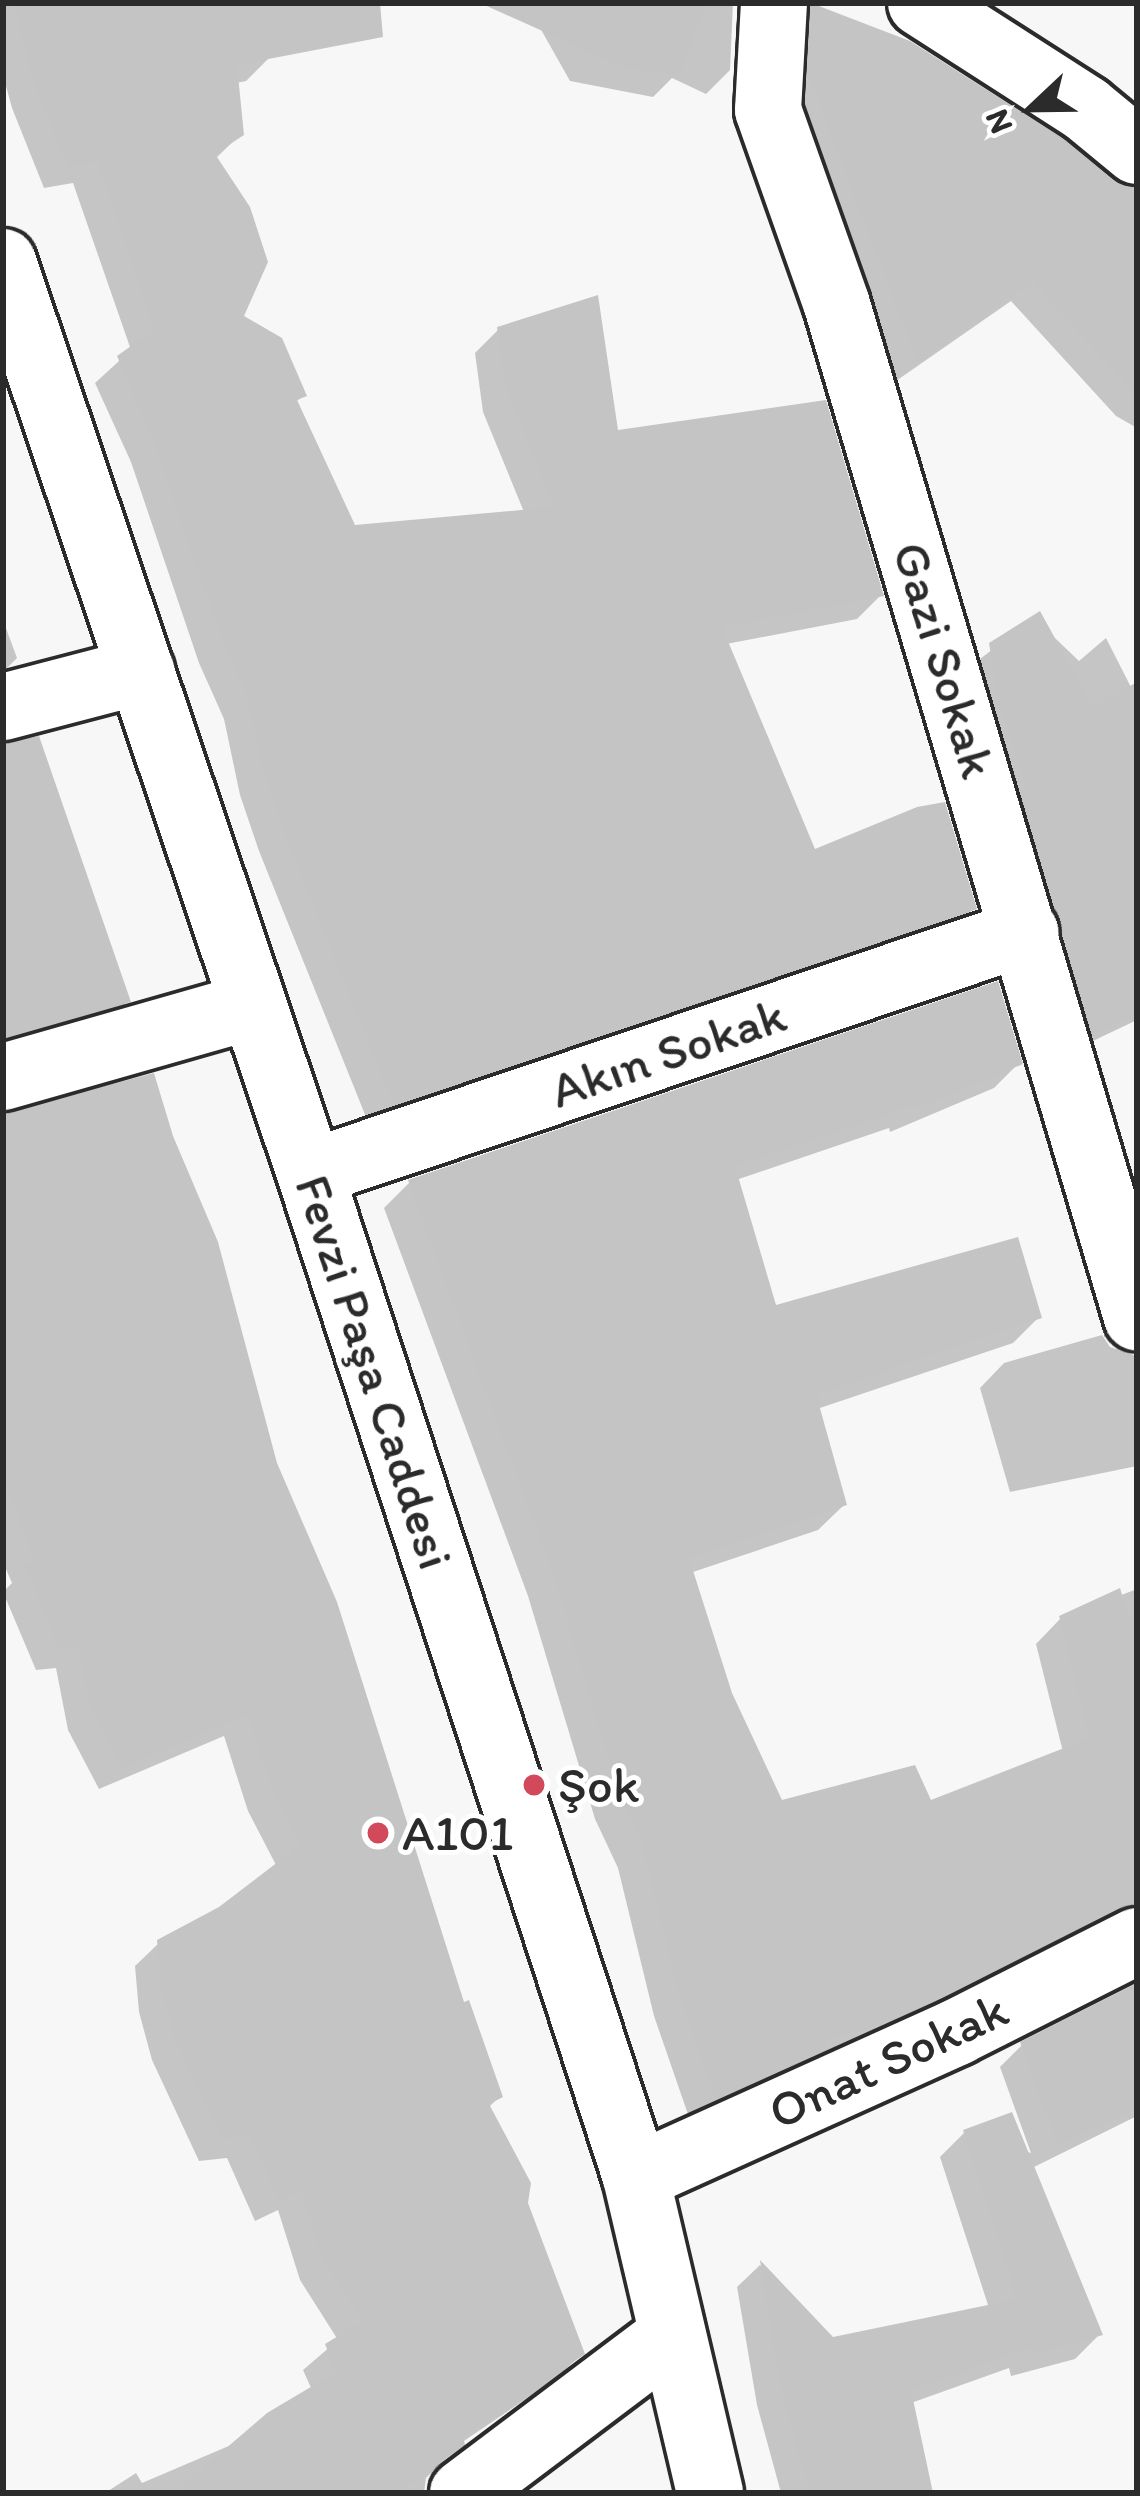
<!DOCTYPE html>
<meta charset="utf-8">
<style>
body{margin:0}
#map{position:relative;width:1140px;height:2496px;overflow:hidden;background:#f7f7f7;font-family:Itim,sans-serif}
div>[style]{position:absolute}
.shadow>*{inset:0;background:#0003}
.building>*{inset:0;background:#c4c4c4}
.roads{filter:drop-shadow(3px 0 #2b2b2b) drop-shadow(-3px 0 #2b2b2b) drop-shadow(0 3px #2b2b2b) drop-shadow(0 -3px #2b2b2b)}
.minor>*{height:66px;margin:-33px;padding:0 33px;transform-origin:33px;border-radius:33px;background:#fff}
.major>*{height:66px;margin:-33px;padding:0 33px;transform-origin:33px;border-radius:33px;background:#fff}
.dots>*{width:33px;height:33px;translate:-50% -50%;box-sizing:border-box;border:6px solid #fff;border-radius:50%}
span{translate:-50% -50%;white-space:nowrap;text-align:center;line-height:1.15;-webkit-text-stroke:10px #fff;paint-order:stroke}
.street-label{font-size:51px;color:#2b2b2b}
.poi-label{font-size:51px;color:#2b2b2b}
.left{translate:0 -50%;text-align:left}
.frame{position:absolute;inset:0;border:6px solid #2b2b2b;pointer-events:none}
.north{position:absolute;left:972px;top:48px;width:120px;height:120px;-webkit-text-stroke:9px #fff;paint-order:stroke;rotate:248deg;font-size:33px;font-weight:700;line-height:48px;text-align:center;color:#2b2b2b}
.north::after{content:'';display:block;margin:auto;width:42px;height:54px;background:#2b2b2b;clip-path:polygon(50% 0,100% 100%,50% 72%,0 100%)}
</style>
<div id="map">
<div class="shadow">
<i style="clip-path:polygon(3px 3px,272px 3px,270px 57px,246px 81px,236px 83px,241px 134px,215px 159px,240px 317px,303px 395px,295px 403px,353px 528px,524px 512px,483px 412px,475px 353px,499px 329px,615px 433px,881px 595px,857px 619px,726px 644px,813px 852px,974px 908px,950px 932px,370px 1127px,259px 851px,240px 795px,224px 719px,199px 663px,131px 462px,95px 383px,131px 350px,73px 183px,44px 188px,12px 108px,3px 75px)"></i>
<i style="clip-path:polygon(526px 3px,733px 3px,730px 70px,706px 94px,672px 78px,653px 97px,570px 81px)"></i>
<i style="clip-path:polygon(811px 3px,1112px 183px,1137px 189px,1137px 428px,1116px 416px,1011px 301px,896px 381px,788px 96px,790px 24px)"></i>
<i style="clip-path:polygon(1034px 618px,1079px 661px,1106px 638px,1137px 699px,1137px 1020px,1074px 1050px,972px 665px)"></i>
<i style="clip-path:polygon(3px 620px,17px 658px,3px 672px)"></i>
<i style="clip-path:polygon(3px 745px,128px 1001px,105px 1024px,3px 1053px)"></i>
<i style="clip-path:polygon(1019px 1063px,994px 1088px,890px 1132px,889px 1128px,736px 1180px,774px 1308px,1039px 1317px,1013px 1343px,817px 1409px,844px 1505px,818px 1530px,690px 1573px,729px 1694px,781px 1803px,930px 1803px,1063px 1752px,1036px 1644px,1061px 1618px,1137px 1589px,1137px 1940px,814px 2060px,800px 2073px,691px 2123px,654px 2016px,618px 1868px,595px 1819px,528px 1596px,384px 1208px,410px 1182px)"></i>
<i style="clip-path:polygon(3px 1116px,274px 1464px,462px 2007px,500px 2096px,488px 2108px,581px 2354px,558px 2377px,461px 2443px,426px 2478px,424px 2493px,105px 2493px,136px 2473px,142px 2483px,238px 2442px,312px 2390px,303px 2370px,338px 2340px,300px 2280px,278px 2210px,255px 2221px,227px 2158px,199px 2161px,152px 2060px,139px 2012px,135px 1966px,159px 1943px,221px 1909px,277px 1867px,248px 1811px,224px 1736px,99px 1789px,68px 1730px,56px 1668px,36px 1670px,3px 1592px,12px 1583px,3px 1562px)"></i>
<i style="clip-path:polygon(1102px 1335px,1110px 1347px,1137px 1356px,1137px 1466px,1010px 1492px,980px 1388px,1004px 1363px)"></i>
<i style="clip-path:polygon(1137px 2011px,1137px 2116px,1032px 2168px,1099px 2335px,1075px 2359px,1011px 2376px,1009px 2368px,911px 2403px,930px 2493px,781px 2493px,757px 2405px,737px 2287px,760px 2265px,832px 2340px,989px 2308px,940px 2157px,964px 2133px,1031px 2153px,1000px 2067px,1022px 2045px)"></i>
</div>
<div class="building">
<i style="clip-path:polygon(14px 3px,380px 3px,383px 37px,237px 65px,244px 135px,215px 154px,250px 207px,268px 262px,244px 316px,282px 338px,307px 396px,297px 400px,355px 525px,554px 507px,506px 387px,497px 327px,598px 295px,618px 430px,826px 400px,884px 596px,722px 627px,815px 849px,917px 807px,945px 802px,977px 909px,394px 1105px,282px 826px,263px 770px,247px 695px,222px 639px,153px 438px,117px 356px,155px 329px,97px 161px,68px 166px,34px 84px)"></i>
<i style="clip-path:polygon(480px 3px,706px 3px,680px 75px,625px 68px)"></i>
<i style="clip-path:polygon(811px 3px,910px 41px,1064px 139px,1113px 180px,1137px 188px,1137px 396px,1033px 282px,918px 363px,808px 73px)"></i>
<i style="clip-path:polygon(1040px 611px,1093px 707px,1137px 682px,1137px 1015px,1092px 1034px,1020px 789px,1026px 788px,997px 693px,989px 643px)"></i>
<i style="clip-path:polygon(39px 736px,131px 1002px,3px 1038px,3px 743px)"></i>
<i style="clip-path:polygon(998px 981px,1023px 1064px,916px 1109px,914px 1105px,735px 1166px,776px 1305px,1018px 1237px,1042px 1318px,816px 1394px,847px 1505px,689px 1558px,732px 1693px,782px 1800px,915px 1765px,931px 1800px,1090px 1738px,1059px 1616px,1120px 1588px,1137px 1645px,1137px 1904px,890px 2021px,826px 2040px,829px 2049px,716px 2100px,678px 1989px,642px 1842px,619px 1793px,552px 1570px,408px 1180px)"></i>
<i style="clip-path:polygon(154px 1073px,173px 1136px,218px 1242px,277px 1463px,337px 1602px,464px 2002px,469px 2000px,503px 2097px,489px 2104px,531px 2183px,528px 2203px,585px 2354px,463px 2437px,465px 2445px,398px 2493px,174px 2493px,267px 2413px,336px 2372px,325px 2344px,363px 2321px,322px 2257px,301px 2190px,279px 2200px,251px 2136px,222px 2139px,174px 2036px,161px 1987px,157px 1940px,219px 1907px,300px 1845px,271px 1787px,247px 1715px,123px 1767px,90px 1706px,79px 1646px,59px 1648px,25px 1566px,35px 1561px,3px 1477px,3px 1113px)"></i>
<i style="clip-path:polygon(1137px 1983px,1137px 2108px,1058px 2146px,1020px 2042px)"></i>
<i style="clip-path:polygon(1012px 2112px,1103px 2335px,1035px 2354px,1033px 2346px,911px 2390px,933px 2493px,810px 2493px,779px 2380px,760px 2260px,833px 2337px,1017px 2299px,963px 2130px)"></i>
</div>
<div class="roads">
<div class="minor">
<i style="left:774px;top:3px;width:107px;rotate:93.2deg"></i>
<i style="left:768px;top:110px;width:207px;rotate:70.5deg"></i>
<i style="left:837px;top:305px;width:1056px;rotate:73.49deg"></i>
<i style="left:921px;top:3px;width:196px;rotate:32.7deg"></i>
<i style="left:1086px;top:109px;width:66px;rotate:39.5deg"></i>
<i style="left:3px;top:707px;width:143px;rotate:-14.6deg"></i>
<i style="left:3px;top:1077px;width:260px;rotate:-15.9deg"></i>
<i style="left:310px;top:1173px;width:755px;rotate:-18.6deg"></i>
<i style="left:636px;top:2177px;width:352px;rotate:-24.3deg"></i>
<i style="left:957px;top:2032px;width:202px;rotate:-26.8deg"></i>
<i style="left:463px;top:2493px;width:259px;rotate:-37deg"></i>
</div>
<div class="major">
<i style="left:3px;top:262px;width:961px;rotate:71.38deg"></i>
<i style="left:310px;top:1173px;width:1056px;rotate:72.01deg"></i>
<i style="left:636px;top:2177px;width:325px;rotate:76.8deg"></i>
</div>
</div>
<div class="dots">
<i style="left:534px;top:1785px;background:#d1495b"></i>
<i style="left:378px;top:1833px;background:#d1495b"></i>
</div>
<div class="street-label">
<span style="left:944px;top:660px;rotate:73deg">Gazi Sokak</span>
<span style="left:668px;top:1053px;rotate:-19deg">Akın Sokak</span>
<span style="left:374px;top:1372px;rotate:72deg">Fevzi Paşa Caddesi</span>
<span style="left:888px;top:2061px;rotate:-25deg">Onat Sokak</span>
</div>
<div class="poi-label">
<span class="left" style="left:558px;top:1785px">Şok</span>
<span class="left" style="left:402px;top:1833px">A101</span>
</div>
<div class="frame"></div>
<div class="north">N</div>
</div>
